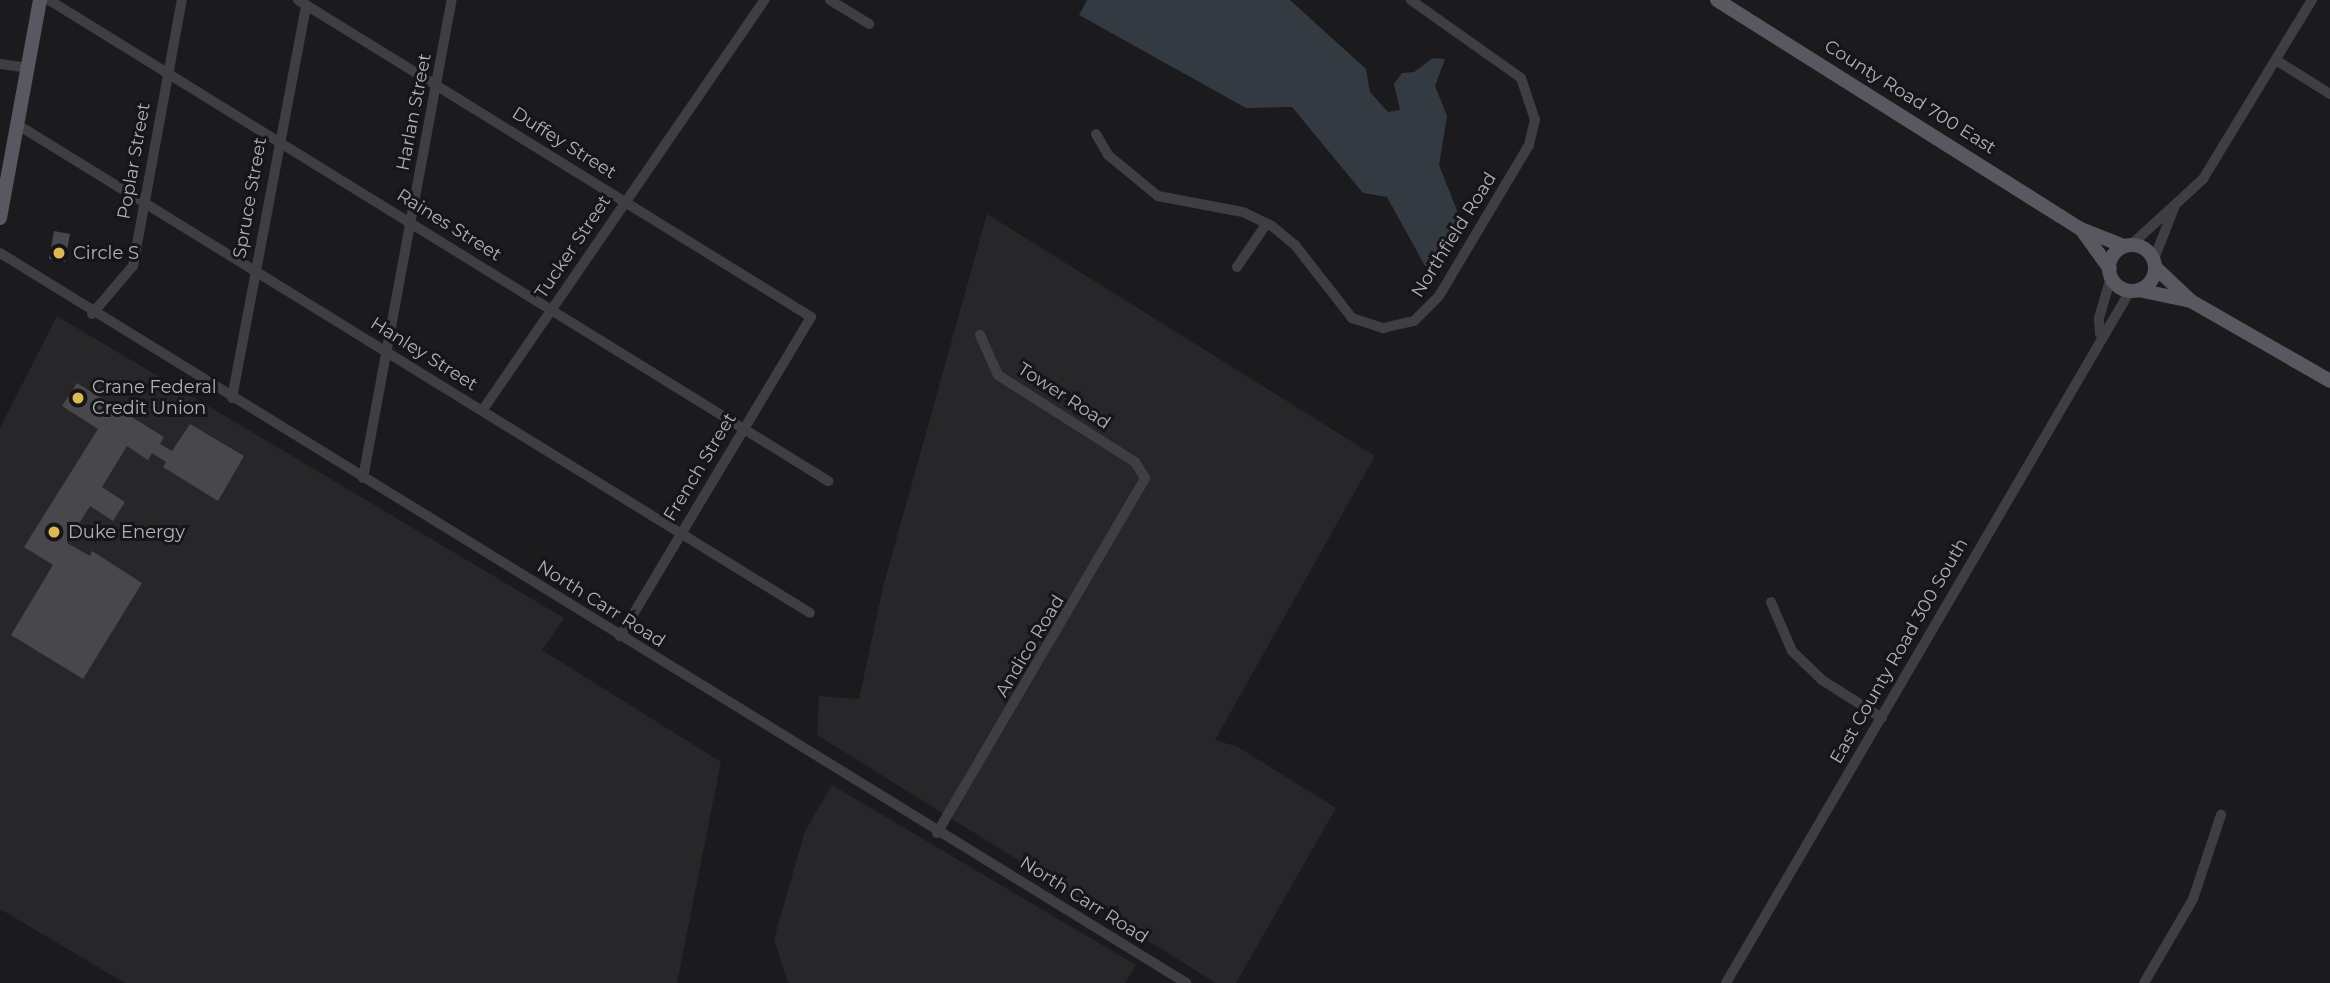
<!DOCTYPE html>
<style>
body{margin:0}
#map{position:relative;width:2330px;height:983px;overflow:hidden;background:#1b1a1c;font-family:Montserrat,sans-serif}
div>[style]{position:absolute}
.built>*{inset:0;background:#272729}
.water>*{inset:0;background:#343a41}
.building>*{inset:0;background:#48484c}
.minor>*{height:10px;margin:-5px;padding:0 5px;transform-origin:5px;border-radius:5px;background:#3e3e43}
.major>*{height:14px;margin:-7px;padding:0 7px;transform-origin:7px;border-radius:7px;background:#585960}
.major>.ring{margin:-7px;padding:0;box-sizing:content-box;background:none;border:14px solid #585960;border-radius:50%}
.dots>*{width:19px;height:19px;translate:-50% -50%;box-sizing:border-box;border:4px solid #161517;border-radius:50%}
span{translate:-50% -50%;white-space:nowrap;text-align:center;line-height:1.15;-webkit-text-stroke:6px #161517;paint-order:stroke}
.street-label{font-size:18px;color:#aeb1ba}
.poi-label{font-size:18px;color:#aeb1ba}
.left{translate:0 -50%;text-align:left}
</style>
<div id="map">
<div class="built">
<i style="clip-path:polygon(987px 214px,1375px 456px,1215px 740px,1238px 747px,1336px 808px,1236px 983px,1216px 983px,817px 735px,819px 696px,859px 699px,883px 587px)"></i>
<i style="clip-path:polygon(57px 316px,564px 618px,542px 650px,721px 762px,677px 983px,125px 983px,0 909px,0 428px)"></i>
<i style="clip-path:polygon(832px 785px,1136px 965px,1125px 983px,788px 983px,774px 939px,805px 831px)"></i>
</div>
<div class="water">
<i style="clip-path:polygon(1087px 0,1290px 0,1366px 69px,1370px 92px,1388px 112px,1400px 110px,1394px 84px,1402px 73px,1414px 72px,1433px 58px,1445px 59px,1435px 86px,1447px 116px,1439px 165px,1460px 218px,1456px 240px,1441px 265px,1425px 266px,1387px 197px,1363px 193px,1292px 107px,1246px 108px,1079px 15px)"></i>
</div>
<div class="building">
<i style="clip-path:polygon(54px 231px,70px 234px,65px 262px,49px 259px)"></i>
<i style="clip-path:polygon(77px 383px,164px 437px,160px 444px,172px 451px,190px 424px,244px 456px,218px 501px,163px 467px,166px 462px,152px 453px,148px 460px,127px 446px,102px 487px,125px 502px,113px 521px,90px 506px,67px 543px,90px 556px,92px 551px,142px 583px,83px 679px,11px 635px,53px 565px,24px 547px,98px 429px,62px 406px)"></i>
</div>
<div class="minor">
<i style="left:49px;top:0;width:916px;rotate:31.69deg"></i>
<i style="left:298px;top:0;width:603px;rotate:31.71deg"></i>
<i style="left:811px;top:317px;width:372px;rotate:120.9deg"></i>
<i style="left:830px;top:0;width:46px;rotate:31.6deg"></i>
<i style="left:2276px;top:60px;width:64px;rotate:32.2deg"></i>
<i style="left:0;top:64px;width:28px;rotate:8deg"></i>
<i style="left:18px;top:125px;width:930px;rotate:31.64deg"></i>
<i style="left:1096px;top:134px;width:24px;rotate:60deg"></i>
<i style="left:1108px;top:155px;width:65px;rotate:39.4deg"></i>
<i style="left:1158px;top:196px;width:86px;rotate:10.7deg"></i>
<i style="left:1243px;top:212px;width:32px;rotate:26deg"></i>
<i style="left:1272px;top:226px;width:30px;rotate:40deg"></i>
<i style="left:1295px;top:245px;width:93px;rotate:52deg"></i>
<i style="left:1352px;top:318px;width:33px;rotate:18deg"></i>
<i style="left:1383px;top:328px;width:32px;rotate:-13deg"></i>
<i style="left:1414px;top:321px;width:35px;rotate:-45deg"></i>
<i style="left:1439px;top:296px;width:176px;rotate:-59.2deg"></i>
<i style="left:1529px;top:145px;width:26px;rotate:-77deg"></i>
<i style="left:1535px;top:120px;width:44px;rotate:-108.4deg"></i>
<i style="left:1521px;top:78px;width:135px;rotate:-144.7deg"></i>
<i style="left:2131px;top:245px;width:98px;rotate:-42.5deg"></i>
<i style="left:2203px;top:179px;width:210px;rotate:-58.7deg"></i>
<i style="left:0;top:253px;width:1393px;rotate:31.61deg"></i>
<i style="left:2154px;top:259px;width:55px;rotate:-68.6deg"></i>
<i style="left:1237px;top:267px;width:53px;rotate:-55.7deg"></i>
<i style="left:92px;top:314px;width:63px;rotate:-49.5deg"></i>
<i style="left:133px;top:266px;width:270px;rotate:-79.6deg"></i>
<i style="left:2100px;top:334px;width:16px;rotate:-94deg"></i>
<i style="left:2099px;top:318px;width:43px;rotate:-73.7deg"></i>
<i style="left:232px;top:398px;width:400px;rotate:-79.3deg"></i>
<i style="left:482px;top:411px;width:499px;rotate:-55.5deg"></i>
<i style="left:363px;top:478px;width:486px;rotate:-79.5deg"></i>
<i style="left:1771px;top:602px;width:53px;rotate:66.8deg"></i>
<i style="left:1792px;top:651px;width:42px;rotate:44deg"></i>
<i style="left:1822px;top:680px;width:71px;rotate:32.3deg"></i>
<i style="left:937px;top:833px;width:411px;rotate:-59.6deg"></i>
<i style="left:1145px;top:478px;width:19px;rotate:-122deg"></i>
<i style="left:1135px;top:462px;width:162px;rotate:-147.6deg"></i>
<i style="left:998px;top:375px;width:44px;rotate:-114.2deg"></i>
<i style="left:1726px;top:983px;width:801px;rotate:-59.72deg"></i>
<i style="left:2144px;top:983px;width:97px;rotate:-59.7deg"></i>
<i style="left:2193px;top:899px;width:89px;rotate:-71.6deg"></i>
</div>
<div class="major">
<i style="left:1717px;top:0;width:430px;rotate:32.2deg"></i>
<i style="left:2081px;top:229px;width:49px;rotate:54.1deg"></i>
<i style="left:0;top:218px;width:222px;rotate:-79.6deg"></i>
<i style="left:2081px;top:229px;width:46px;rotate:21.6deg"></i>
<i class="ring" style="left:2109px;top:245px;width:32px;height:32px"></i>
<i style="left:2155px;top:267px;width:50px;rotate:43.4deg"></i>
<i style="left:2191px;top:301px;width:160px;rotate:29.9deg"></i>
<i style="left:2138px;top:290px;width:54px;rotate:11.7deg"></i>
</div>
<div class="dots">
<i style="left:59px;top:253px;background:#deb850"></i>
<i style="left:78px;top:398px;background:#deb850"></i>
<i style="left:54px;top:532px;background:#deb850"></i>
</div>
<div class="street-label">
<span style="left:1910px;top:97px;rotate:32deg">County Road 700 East</span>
<span style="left:414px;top:112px;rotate:-79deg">Harlan Street</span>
<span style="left:564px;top:143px;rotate:32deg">Duffey Street</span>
<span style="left:134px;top:161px;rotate:-80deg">Poplar Street</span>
<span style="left:250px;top:198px;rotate:-80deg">Spruce Street</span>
<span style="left:449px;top:225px;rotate:32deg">Raines Street</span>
<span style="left:1454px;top:235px;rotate:-58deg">Northfield Road</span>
<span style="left:573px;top:247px;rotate:-56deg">Tucker Street</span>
<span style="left:424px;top:354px;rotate:32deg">Hanley Street</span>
<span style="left:1064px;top:396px;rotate:33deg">Tower Road</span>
<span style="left:700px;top:467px;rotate:-59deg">French Street</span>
<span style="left:601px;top:604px;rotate:32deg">North Carr Road</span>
<span style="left:1030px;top:646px;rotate:-59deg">Andico Road</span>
<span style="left:1899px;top:651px;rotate:-60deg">East County Road 300 South</span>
<span style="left:1084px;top:900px;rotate:32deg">North Carr Road</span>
</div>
<div class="poi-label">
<span class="left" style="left:73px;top:253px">Circle S</span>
<span class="left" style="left:92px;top:398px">Crane Federal<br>Credit Union</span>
<span class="left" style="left:68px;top:532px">Duke Energy</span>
</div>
</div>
